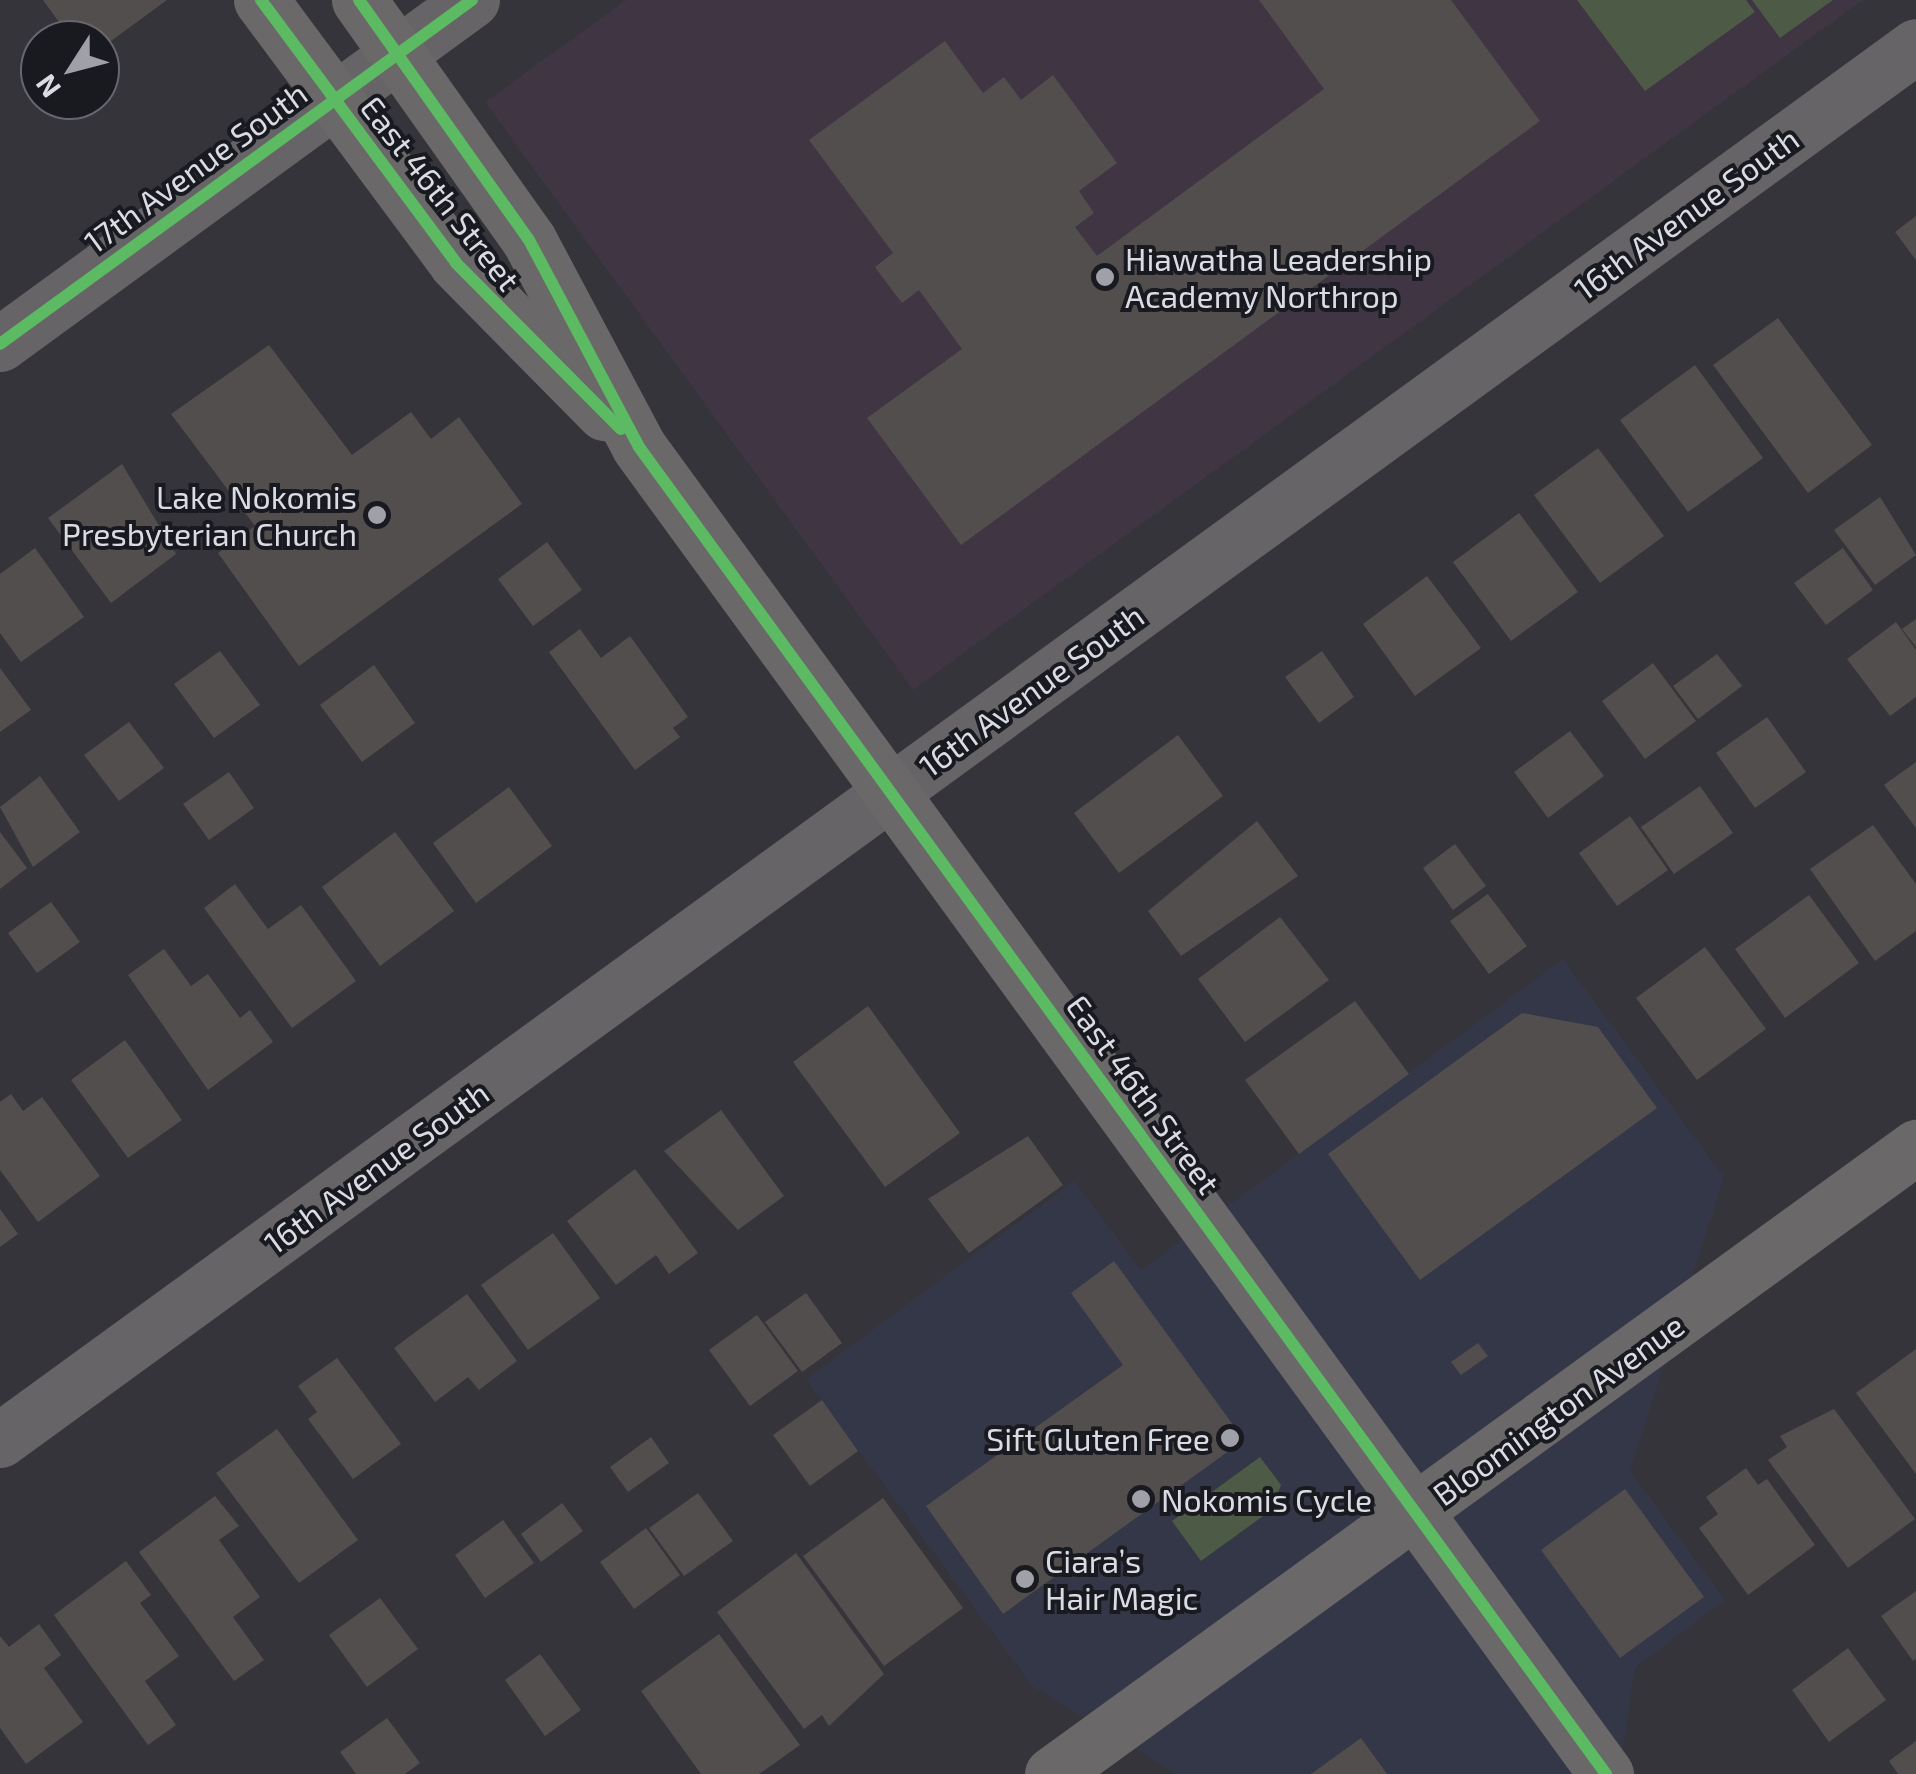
<!DOCTYPE html>
<meta charset="utf-8">
<style>
body{margin:0}
#map{position:relative;width:1916px;height:1774px;overflow:hidden;background:#34343a;font-family:"Exo 2",sans-serif}
div>[style]{position:absolute}
.built>*{inset:0;background:#343747}
.education>*{inset:0;background:#3f3543}
.green>*{inset:0;background:#4d5b46}
.building>*{inset:0;background:#534e4e}
.street>*{height:55px;margin:-27.5px;padding:0 27.5px;transform-origin:27.5px;border-radius:27.5px;background:#666466}
.secondary>*{height:55px;margin:-27.5px;padding:0 27.5px;transform-origin:27.5px;border-radius:27.5px;background:#6a6869}
.cycleway>*{height:12px;margin:-6px;padding:0 6px;transform-origin:6px;border-radius:6px;background:#5cba63}
.dots>*{width:28px;height:28px;translate:-50% -50%;box-sizing:border-box;border:5px solid #191a20;border-radius:50%}
span{translate:-50% -50%;white-space:nowrap;text-align:center;line-height:1.15;-webkit-text-stroke:8px #191a20;paint-order:stroke}
.street-label{font-size:32px;color:#dadbe3}
.poi-label{font-size:32px;color:#dadbe3}
.left{translate:0 -50%;text-align:left}
.right{translate:-100% -50%;text-align:right}
.north{position:absolute;left:20px;top:20px;width:100px;height:100px;box-sizing:border-box;background:#191a20;border:2px solid #66676e;border-radius:50%;rotate:234deg;font-size:28px;font-weight:700;line-height:40px;text-align:center;color:#dadbe3}
.north::after{content:'';display:block;margin:auto;width:35px;height:45px;background:#a0a1a8;clip-path:polygon(50% 0,100% 100%,50% 72%,0 100%)}
</style>
<div id="map">
<div class="built">
<i style="clip-path:polygon(1563px 959px,1724px 1177px,1630px 1471px,1725px 1600px,1635px 1668px,1619px 1774px,1176px 1774px,1032px 1686px,806px 1379px,1074px 1181px,1141px 1270px)"></i>
</div>
<div class="education">
<i style="clip-path:polygon(626px 0,1863px 0,913px 690px,485px 102px)"></i>
</div>
<div class="green">
<i style="clip-path:polygon(1577px 0,1746px 0,1755px 12px,1645px 91px)"></i>
<i style="clip-path:polygon(1752px 0,1833px 0,1780px 38px)"></i>
<i style="clip-path:polygon(1260px 1457px,1281px 1485px,1270px 1511px,1201px 1561px,1172px 1521px)"></i>
</div>
<div class="building">
<i style="clip-path:polygon(43px 0,167px 0,100px 49px,100px 40px,41px 40px,61px 25px)"></i>
<i style="clip-path:polygon(1259px 0,1451px 0,1540px 121px,961px 545px,867px 418px,962px 349px,919px 290px,902px 303px,889px 286px,875px 267px,893px 253px,809px 140px,945px 41px,983px 93px,1004px 77px,1021px 100px,1053px 75px,1117px 163px,1079px 191px,1094px 213px,1075px 227px,1097px 256px,1324px 89px)"></i>
<i style="clip-path:polygon(1916px 216px,1916px 260px,1895px 232px)"></i>
<i style="clip-path:polygon(1778px 318px,1872px 445px,1808px 493px,1713px 365px)"></i>
<i style="clip-path:polygon(269px 345px,352px 455px,411px 412px,431px 439px,459px 417px,522px 504px,299px 666px,218px 553px,255px 526px,171px 414px)"></i>
<i style="clip-path:polygon(1695px 365px,1763px 458px,1688px 512px,1620px 420px)"></i>
<i style="clip-path:polygon(1598px 448px,1664px 536px,1600px 583px,1534px 495px)"></i>
<i style="clip-path:polygon(122px 464px,176px 554px,111px 603px,48px 518px)"></i>
<i style="clip-path:polygon(1880px 497px,1916px 555px,1875px 585px,1834px 530px)"></i>
<i style="clip-path:polygon(1519px 513px,1578px 592px,1511px 641px,1453px 562px)"></i>
<i style="clip-path:polygon(547px 542px,582px 590px,533px 626px,498px 579px)"></i>
<i style="clip-path:polygon(35px 548px,84px 617px,21px 662px,0 633px,0 574px)"></i>
<i style="clip-path:polygon(1843px 548px,1873px 590px,1826px 625px,1794px 583px)"></i>
<i style="clip-path:polygon(1427px 576px,1481px 648px,1415px 696px,1363px 624px)"></i>
<i style="clip-path:polygon(1916px 619px,1916px 647px,1902px 629px)"></i>
<i style="clip-path:polygon(1896px 622px,1916px 650px,1916px 697px,1890px 716px,1847px 659px)"></i>
<i style="clip-path:polygon(580px 629px,601px 658px,630px 636px,688px 717px,673px 728px,680px 737px,635px 770px,549px 652px)"></i>
<i style="clip-path:polygon(220px 651px,260px 705px,214px 738px,174px 684px)"></i>
<i style="clip-path:polygon(1322px 651px,1354px 697px,1319px 723px,1285px 677px)"></i>
<i style="clip-path:polygon(1717px 654px,1742px 686px,1698px 719px,1673px 686px)"></i>
<i style="clip-path:polygon(1653px 663px,1696px 721px,1645px 759px,1602px 701px)"></i>
<i style="clip-path:polygon(374px 665px,415px 723px,362px 762px,320px 705px)"></i>
<i style="clip-path:polygon(0 668px,31px 710px,0 732px)"></i>
<i style="clip-path:polygon(1767px 717px,1806px 772px,1755px 808px,1716px 753px)"></i>
<i style="clip-path:polygon(129px 722px,164px 768px,119px 801px,84px 755px)"></i>
<i style="clip-path:polygon(1570px 731px,1604px 776px,1548px 818px,1514px 772px)"></i>
<i style="clip-path:polygon(1178px 735px,1223px 796px,1119px 873px,1074px 813px)"></i>
<i style="clip-path:polygon(1916px 762px,1916px 828px,1884px 785px)"></i>
<i style="clip-path:polygon(229px 772px,254px 808px,209px 840px,183px 804px)"></i>
<i style="clip-path:polygon(40px 776px,80px 832px,33px 867px,0 807px)"></i>
<i style="clip-path:polygon(1700px 786px,1733px 833px,1674px 874px,1641px 827px)"></i>
<i style="clip-path:polygon(509px 787px,552px 846px,476px 903px,433px 843px)"></i>
<i style="clip-path:polygon(1630px 816px,1668px 870px,1617px 906px,1579px 853px)"></i>
<i style="clip-path:polygon(1257px 821px,1298px 876px,1181px 956px,1148px 911px)"></i>
<i style="clip-path:polygon(1873px 825px,1916px 884px,1916px 931px,1875px 961px,1810px 869px)"></i>
<i style="clip-path:polygon(0 832px,27px 868px,0 889px)"></i>
<i style="clip-path:polygon(395px 832px,454px 911px,380px 966px,322px 887px)"></i>
<i style="clip-path:polygon(1455px 844px,1486px 886px,1453px 910px,1423px 868px)"></i>
<i style="clip-path:polygon(235px 884px,268px 929px,301px 905px,356px 981px,292px 1028px,204px 908px)"></i>
<i style="clip-path:polygon(1488px 894px,1527px 946px,1489px 974px,1450px 921px)"></i>
<i style="clip-path:polygon(1809px 895px,1859px 963px,1785px 1018px,1735px 949px)"></i>
<i style="clip-path:polygon(51px 902px,80px 942px,37px 973px,8px 933px)"></i>
<i style="clip-path:polygon(1280px 917px,1329px 980px,1245px 1042px,1198px 979px)"></i>
<i style="clip-path:polygon(1705px 947px,1766px 1029px,1697px 1080px,1636px 998px)"></i>
<i style="clip-path:polygon(164px 949px,191px 986px,208px 974px,240px 1018px,250px 1010px,273px 1042px,208px 1090px,128px 975px)"></i>
<i style="clip-path:polygon(1355px 1001px,1409px 1074px,1299px 1154px,1245px 1080px)"></i>
<i style="clip-path:polygon(868px 1006px,960px 1133px,885px 1187px,793px 1062px)"></i>
<i style="clip-path:polygon(1522px 1013px,1598px 1027px,1657px 1108px,1420px 1280px,1328px 1154px)"></i>
<i style="clip-path:polygon(125px 1040px,182px 1120px,128px 1158px,71px 1080px)"></i>
<i style="clip-path:polygon(11px 1094px,23px 1111px,42px 1097px,100px 1176px,38px 1222px,0 1170px,0 1102px)"></i>
<i style="clip-path:polygon(721px 1110px,784px 1196px,738px 1230px,664px 1151px)"></i>
<i style="clip-path:polygon(1028px 1136px,1063px 1185px,969px 1253px,928px 1199px)"></i>
<i style="clip-path:polygon(635px 1169px,698px 1253px,669px 1274px,656px 1255px,616px 1285px,567px 1221px)"></i>
<i style="clip-path:polygon(0 1209px,18px 1234px,0 1247px)"></i>
<i style="clip-path:polygon(553px 1233px,600px 1298px,528px 1350px,481px 1285px)"></i>
<i style="clip-path:polygon(1114px 1261px,1244px 1440px,1003px 1614px,926px 1506px,1123px 1365px,1071px 1293px)"></i>
<i style="clip-path:polygon(806px 1293px,842px 1343px,802px 1372px,765px 1322px)"></i>
<i style="clip-path:polygon(467px 1294px,517px 1361px,479px 1390px,468px 1377px,435px 1402px,394px 1348px)"></i>
<i style="clip-path:polygon(757px 1315px,798px 1371px,750px 1406px,709px 1350px)"></i>
<i style="clip-path:polygon(1478px 1343px,1488px 1356px,1461px 1375px,1451px 1362px)"></i>
<i style="clip-path:polygon(1916px 1349px,1916px 1474px,1856px 1393px)"></i>
<i style="clip-path:polygon(337px 1358px,401px 1444px,353px 1479px,308px 1419px,317px 1412px,298px 1386px)"></i>
<i style="clip-path:polygon(822px 1400px,858px 1451px,810px 1486px,773px 1435px)"></i>
<i style="clip-path:polygon(1834px 1409px,1915px 1519px,1848px 1568px,1768px 1460px,1787px 1447px,1780px 1436px)"></i>
<i style="clip-path:polygon(277px 1429px,358px 1540px,299px 1583px,216px 1473px)"></i>
<i style="clip-path:polygon(651px 1437px,669px 1463px,628px 1492px,610px 1467px)"></i>
<i style="clip-path:polygon(1746px 1468px,1758px 1485px,1767px 1479px,1815px 1545px,1748px 1595px,1699px 1528px,1718px 1514px,1706px 1497px)"></i>
<i style="clip-path:polygon(1625px 1489px,1704px 1597px,1620px 1658px,1541px 1550px)"></i>
<i style="clip-path:polygon(698px 1493px,733px 1541px,684px 1576px,649px 1528px)"></i>
<i style="clip-path:polygon(215px 1496px,239px 1526px,219px 1540px,260px 1597px,233px 1617px,264px 1660px,234px 1681px,139px 1552px)"></i>
<i style="clip-path:polygon(883px 1498px,963px 1608px,884px 1666px,803px 1556px)"></i>
<i style="clip-path:polygon(562px 1503px,583px 1531px,541px 1562px,521px 1534px)"></i>
<i style="clip-path:polygon(503px 1520px,534px 1563px,485px 1598px,455px 1555px)"></i>
<i style="clip-path:polygon(646px 1528px,680px 1575px,634px 1609px,600px 1562px)"></i>
<i style="clip-path:polygon(796px 1553px,884px 1674px,829px 1726px,822px 1715px,804px 1729px,717px 1612px)"></i>
<i style="clip-path:polygon(126px 1561px,151px 1595px,140px 1603px,179px 1656px,145px 1681px,176px 1725px,148px 1745px,54px 1615px)"></i>
<i style="clip-path:polygon(1916px 1591px,1916px 1659px,1913px 1661px,1881px 1616px)"></i>
<i style="clip-path:polygon(380px 1598px,418px 1649px,367px 1687px,329px 1635px)"></i>
<i style="clip-path:polygon(39px 1624px,61px 1655px,44px 1668px,83px 1722px,26px 1764px,0 1728px,0 1636px,9px 1647px)"></i>
<i style="clip-path:polygon(719px 1634px,800px 1745px,759px 1774px,701px 1774px,641px 1691px)"></i>
<i style="clip-path:polygon(1848px 1648px,1886px 1700px,1829px 1742px,1792px 1690px)"></i>
<i style="clip-path:polygon(540px 1654px,581px 1710px,545px 1736px,505px 1680px)"></i>
<i style="clip-path:polygon(387px 1718px,420px 1763px,405px 1774px,356px 1774px,340px 1752px)"></i>
<i style="clip-path:polygon(1361px 1738px,1387px 1774px,1311px 1774px)"></i>
<i style="clip-path:polygon(1916px 1741px,1916px 1774px,1898px 1774px,1889px 1761px)"></i>
</div>
<div class="street">
<i style="left:0;top:344px;width:584px;rotate:-36.09deg"></i>
<i style="left:0;top:1440px;width:2369px;rotate:-36.04deg"></i>
</div>
<div class="secondary">
<i style="left:261px;top:0;width:327px;rotate:53.4deg"></i>
<i style="left:456px;top:263px;width:211px;rotate:45.4deg"></i>
<i style="left:359px;top:0;width:294px;rotate:54.7deg"></i>
<i style="left:529px;top:240px;width:234px;rotate:62deg"></i>
<i style="left:639px;top:447px;width:1642px;rotate:53.92deg"></i>
<i style="left:1052px;top:1774px;width:1068px;rotate:-35.97deg"></i>
</div>
<div class="cycleway">
<i style="left:261px;top:0;width:327px;rotate:53.4deg"></i>
<i style="left:456px;top:263px;width:234px;rotate:45.2deg"></i>
<i style="left:359px;top:0;width:294px;rotate:54.7deg"></i>
<i style="left:529px;top:240px;width:234px;rotate:62deg"></i>
<i style="left:639px;top:447px;width:1642px;rotate:53.92deg"></i>
<i style="left:0;top:344px;width:584px;rotate:-36.09deg"></i>
</div>
<div class="dots">
<i style="left:1105px;top:277px;background:#a0a1a8"></i>
<i style="left:377px;top:515px;background:#a0a1a8"></i>
<i style="left:1230px;top:1438px;background:#a0a1a8"></i>
<i style="left:1141px;top:1499px;background:#a0a1a8"></i>
<i style="left:1025px;top:1579px;background:#a0a1a8"></i>
</div>
<div class="street-label">
<span style="left:195px;top:167px;rotate:-36deg">17th Avenue South</span>
<span style="left:441px;top:193px;rotate:52deg">East 46th Street</span>
<span style="left:1686px;top:213px;rotate:-36deg">16th Avenue South</span>
<span style="left:1031px;top:690px;rotate:-36deg">16th Avenue South</span>
<span style="left:1144px;top:1094px;rotate:54deg">East 46th Street</span>
<span style="left:376px;top:1167px;rotate:-36deg">16th Avenue South</span>
<span style="left:1558px;top:1409px;rotate:-36deg">Bloomington Avenue</span>
</div>
<div class="poi-label">
<span class="left" style="left:1125px;top:277px">Hiawatha Leadership<br>Academy Northrop</span>
<span class="right" style="left:357px;top:515px">Lake Nokomis<br>Presbyterian Church</span>
<span class="right" style="left:1210px;top:1438px">Sift Gluten Free</span>
<span class="left" style="left:1161px;top:1499px">Nokomis Cycle</span>
<span class="left" style="left:1045px;top:1579px">Ciara’s<br>Hair Magic</span>
</div>
<div class="north">N</div>
</div>
